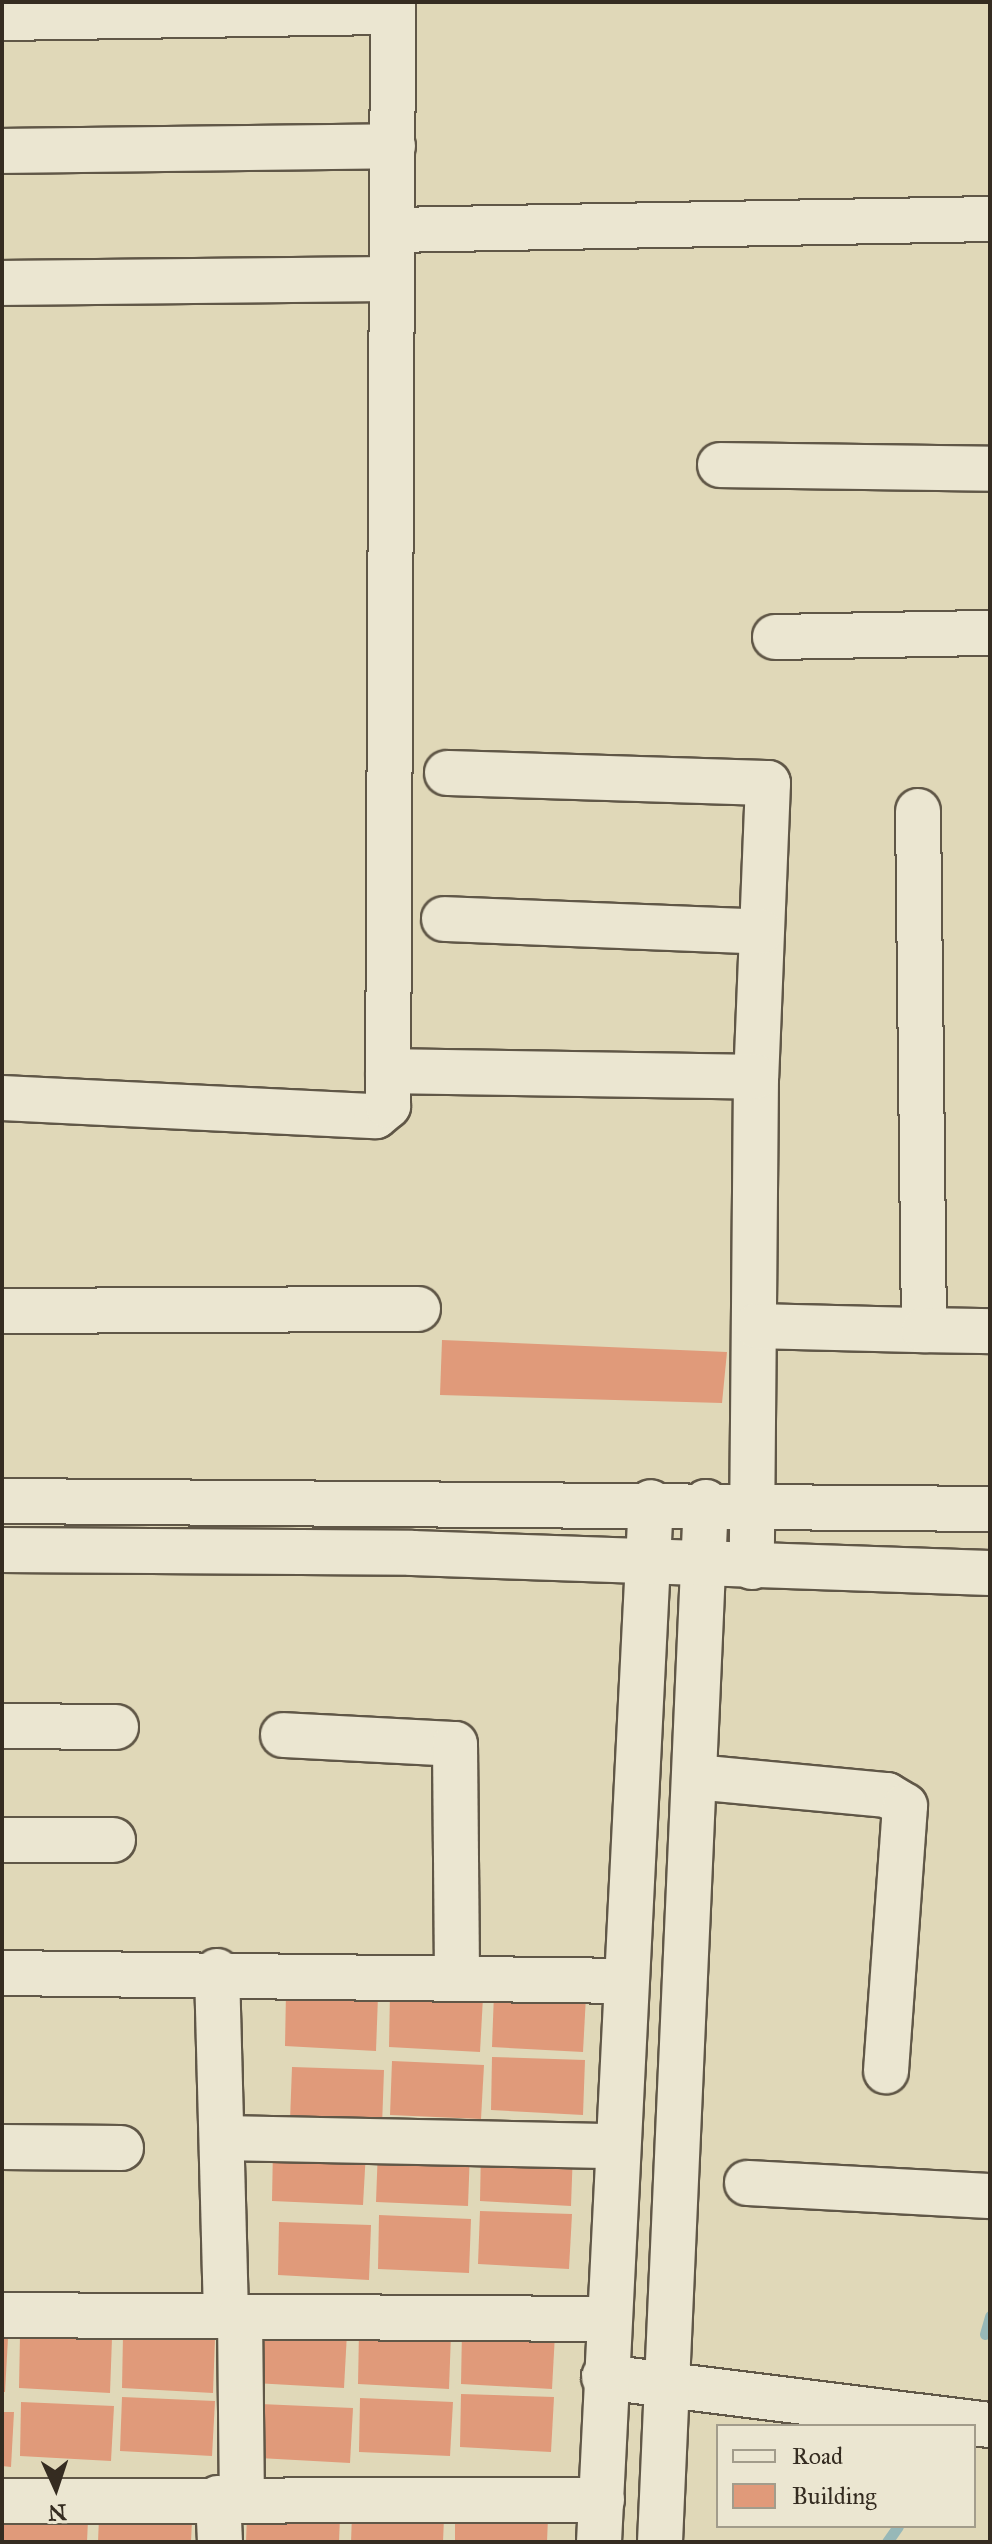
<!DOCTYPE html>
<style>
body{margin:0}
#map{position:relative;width:992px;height:2544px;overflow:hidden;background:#e0d8b8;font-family:"IM FELL Great Primer",serif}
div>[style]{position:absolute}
.stream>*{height:11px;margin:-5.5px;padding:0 5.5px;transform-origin:5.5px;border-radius:5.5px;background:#97b8b8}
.building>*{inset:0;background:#e09a7a}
.roads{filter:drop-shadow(2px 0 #605747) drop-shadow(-2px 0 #605747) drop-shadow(0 2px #605747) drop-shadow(0 -2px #605747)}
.minor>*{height:44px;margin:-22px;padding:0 22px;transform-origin:22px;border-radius:22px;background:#ebe6d1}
.tertiary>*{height:44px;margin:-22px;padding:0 22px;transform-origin:22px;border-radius:22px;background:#ebe6d1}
span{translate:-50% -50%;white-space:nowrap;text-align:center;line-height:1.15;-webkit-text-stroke:6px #ebe6d1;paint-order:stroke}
.frame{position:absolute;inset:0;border:4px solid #352c21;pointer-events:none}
.legend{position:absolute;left:716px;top:2424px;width:260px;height:104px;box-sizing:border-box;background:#ebe6d1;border:2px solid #a29c8b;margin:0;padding:10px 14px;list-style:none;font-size:24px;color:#352c21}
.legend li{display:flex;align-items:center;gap:16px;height:40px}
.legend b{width:40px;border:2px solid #a29c8b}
.north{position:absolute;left:16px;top:2448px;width:80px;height:80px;-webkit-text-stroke:6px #ebe6d1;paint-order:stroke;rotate:177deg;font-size:22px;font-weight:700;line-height:32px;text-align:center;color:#352c21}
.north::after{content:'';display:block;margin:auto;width:28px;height:36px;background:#352c21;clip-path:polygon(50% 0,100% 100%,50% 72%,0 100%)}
</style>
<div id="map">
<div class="stream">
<i style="left:985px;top:2334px;width:19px;rotate:-74deg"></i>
<i style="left:887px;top:2542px;width:19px;rotate:-55deg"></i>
</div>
<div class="building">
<i style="clip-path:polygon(442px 1340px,727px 1352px,722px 1403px,440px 1395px)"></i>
<i style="clip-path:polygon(286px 1992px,378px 1996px,376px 2051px,285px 2046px)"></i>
<i style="clip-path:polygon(390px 1993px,483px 1997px,480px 2052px,389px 2047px)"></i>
<i style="clip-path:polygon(494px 1993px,586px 1996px,583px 2052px,492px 2047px)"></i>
<i style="clip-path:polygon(492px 2057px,585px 2060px,583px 2115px,491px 2110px)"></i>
<i style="clip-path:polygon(392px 2061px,484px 2065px,481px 2119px,390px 2115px)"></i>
<i style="clip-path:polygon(292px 2067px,384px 2070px,382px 2126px,290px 2121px)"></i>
<i style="clip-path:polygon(273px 2147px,366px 2151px,363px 2205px,272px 2201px)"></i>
<i style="clip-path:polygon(378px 2148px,470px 2151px,468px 2206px,376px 2202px)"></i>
<i style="clip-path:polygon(481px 2148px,573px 2151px,571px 2206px,480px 2201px)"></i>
<i style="clip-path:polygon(480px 2211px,572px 2214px,569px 2269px,478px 2264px)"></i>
<i style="clip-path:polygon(379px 2215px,471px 2219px,469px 2273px,378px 2269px)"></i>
<i style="clip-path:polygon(279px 2222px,371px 2225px,369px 2280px,278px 2275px)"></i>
<i style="clip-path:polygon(254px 2330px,347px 2333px,344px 2388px,253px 2383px)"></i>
<i style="clip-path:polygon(462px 2330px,555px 2334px,552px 2389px,461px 2384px)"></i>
<i style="clip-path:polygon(359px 2331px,451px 2334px,449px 2389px,358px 2384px)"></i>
<i style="clip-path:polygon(20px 2335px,112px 2338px,110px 2393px,19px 2388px)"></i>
<i style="clip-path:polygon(123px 2335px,215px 2338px,213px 2393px,122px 2388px)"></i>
<i style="clip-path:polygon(2px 2337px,8px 2338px,5px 2392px,2px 2392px)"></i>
<i style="clip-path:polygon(461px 2394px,554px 2397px,551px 2452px,460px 2447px)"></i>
<i style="clip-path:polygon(122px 2397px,215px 2401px,212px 2456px,120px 2451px)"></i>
<i style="clip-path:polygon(360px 2398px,453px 2402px,450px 2456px,359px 2452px)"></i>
<i style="clip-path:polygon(21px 2402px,114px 2406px,111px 2461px,20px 2456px)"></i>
<i style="clip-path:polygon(260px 2404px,353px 2408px,350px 2463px,259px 2458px)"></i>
<i style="clip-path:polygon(2px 2412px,14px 2412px,11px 2467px,2px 2466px)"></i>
<i style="clip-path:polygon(247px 2514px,340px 2517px,339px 2542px,246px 2542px)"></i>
<i style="clip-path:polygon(455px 2514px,548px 2518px,547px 2542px,455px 2542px)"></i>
<i style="clip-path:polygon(352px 2515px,444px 2518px,443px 2542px,351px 2542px)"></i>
<i style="clip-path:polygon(2px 2517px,88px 2520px,87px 2542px,2px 2542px)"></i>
<i style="clip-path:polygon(99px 2517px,192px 2520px,191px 2542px,98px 2542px)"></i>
</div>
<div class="roads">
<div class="minor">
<i style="left:2px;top:18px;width:391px;rotate:-0.9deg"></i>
<i style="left:2px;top:151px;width:391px;rotate:-0.7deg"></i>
<i style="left:392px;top:230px;width:598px;rotate:-1.05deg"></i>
<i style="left:2px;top:283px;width:390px;rotate:-0.6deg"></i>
<i style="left:720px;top:465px;width:270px;rotate:0.8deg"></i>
<i style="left:775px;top:637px;width:215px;rotate:-1.1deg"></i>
<i style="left:447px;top:773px;width:321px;rotate:1.8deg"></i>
<i style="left:768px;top:783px;width:294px;rotate:92.3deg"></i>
<i style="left:756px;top:1077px;width:490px;rotate:90.5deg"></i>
<i style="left:444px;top:919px;width:317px;rotate:2.3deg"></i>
<i style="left:388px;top:1071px;width:368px;rotate:0.9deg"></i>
<i style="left:2px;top:1098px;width:374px;rotate:2.8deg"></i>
<i style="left:376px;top:1116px;width:16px;rotate:-40deg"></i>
<i style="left:388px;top:1106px;width:1104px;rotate:-89.74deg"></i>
<i style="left:2px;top:1311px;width:416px;rotate:-0.3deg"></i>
<i style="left:756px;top:1326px;width:168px;rotate:1.4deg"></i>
<i style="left:924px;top:1330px;width:519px;rotate:-90.66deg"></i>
<i style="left:924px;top:1330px;width:66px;rotate:0.9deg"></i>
<i style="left:2px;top:1726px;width:114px;rotate:0.5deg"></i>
<i style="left:283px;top:1735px;width:172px;rotate:3deg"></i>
<i style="left:455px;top:1744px;width:234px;rotate:89.5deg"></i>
<i style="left:695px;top:1777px;width:193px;rotate:5.4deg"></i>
<i style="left:887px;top:1795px;width:21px;rotate:31deg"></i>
<i style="left:905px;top:1806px;width:266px;rotate:94.1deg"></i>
<i style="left:2px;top:1840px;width:111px"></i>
<i style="left:217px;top:1971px;width:346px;rotate:88.5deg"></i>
<i style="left:2px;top:1973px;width:624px;rotate:0.73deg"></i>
<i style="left:223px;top:2138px;width:393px;rotate:1.2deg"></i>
<i style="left:2px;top:2147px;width:119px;rotate:0.5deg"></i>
<i style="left:747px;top:2183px;width:243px;rotate:3.1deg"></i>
<i style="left:2px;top:2315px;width:605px;rotate:0.38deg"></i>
<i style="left:240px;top:2316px;width:182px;rotate:89.4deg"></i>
<i style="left:604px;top:2377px;width:389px;rotate:7.1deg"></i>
<i style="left:218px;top:2498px;width:44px;rotate:87.4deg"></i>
<i style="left:2px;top:2501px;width:600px;rotate:-0.1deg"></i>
<i style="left:599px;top:2542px;width:1041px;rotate:-87.14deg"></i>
<i style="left:660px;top:2542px;width:1041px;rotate:-87.47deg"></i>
</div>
<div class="tertiary">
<i style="left:2px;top:1501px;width:988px;rotate:0.46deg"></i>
<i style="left:2px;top:1550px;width:410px;rotate:0.4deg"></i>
<i style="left:412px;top:1553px;width:578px;rotate:1.98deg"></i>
</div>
</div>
<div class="frame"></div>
<ul class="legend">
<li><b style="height:10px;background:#ebe6d1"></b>Road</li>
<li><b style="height:22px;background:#e09a7a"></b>Building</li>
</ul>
<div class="north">N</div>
</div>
